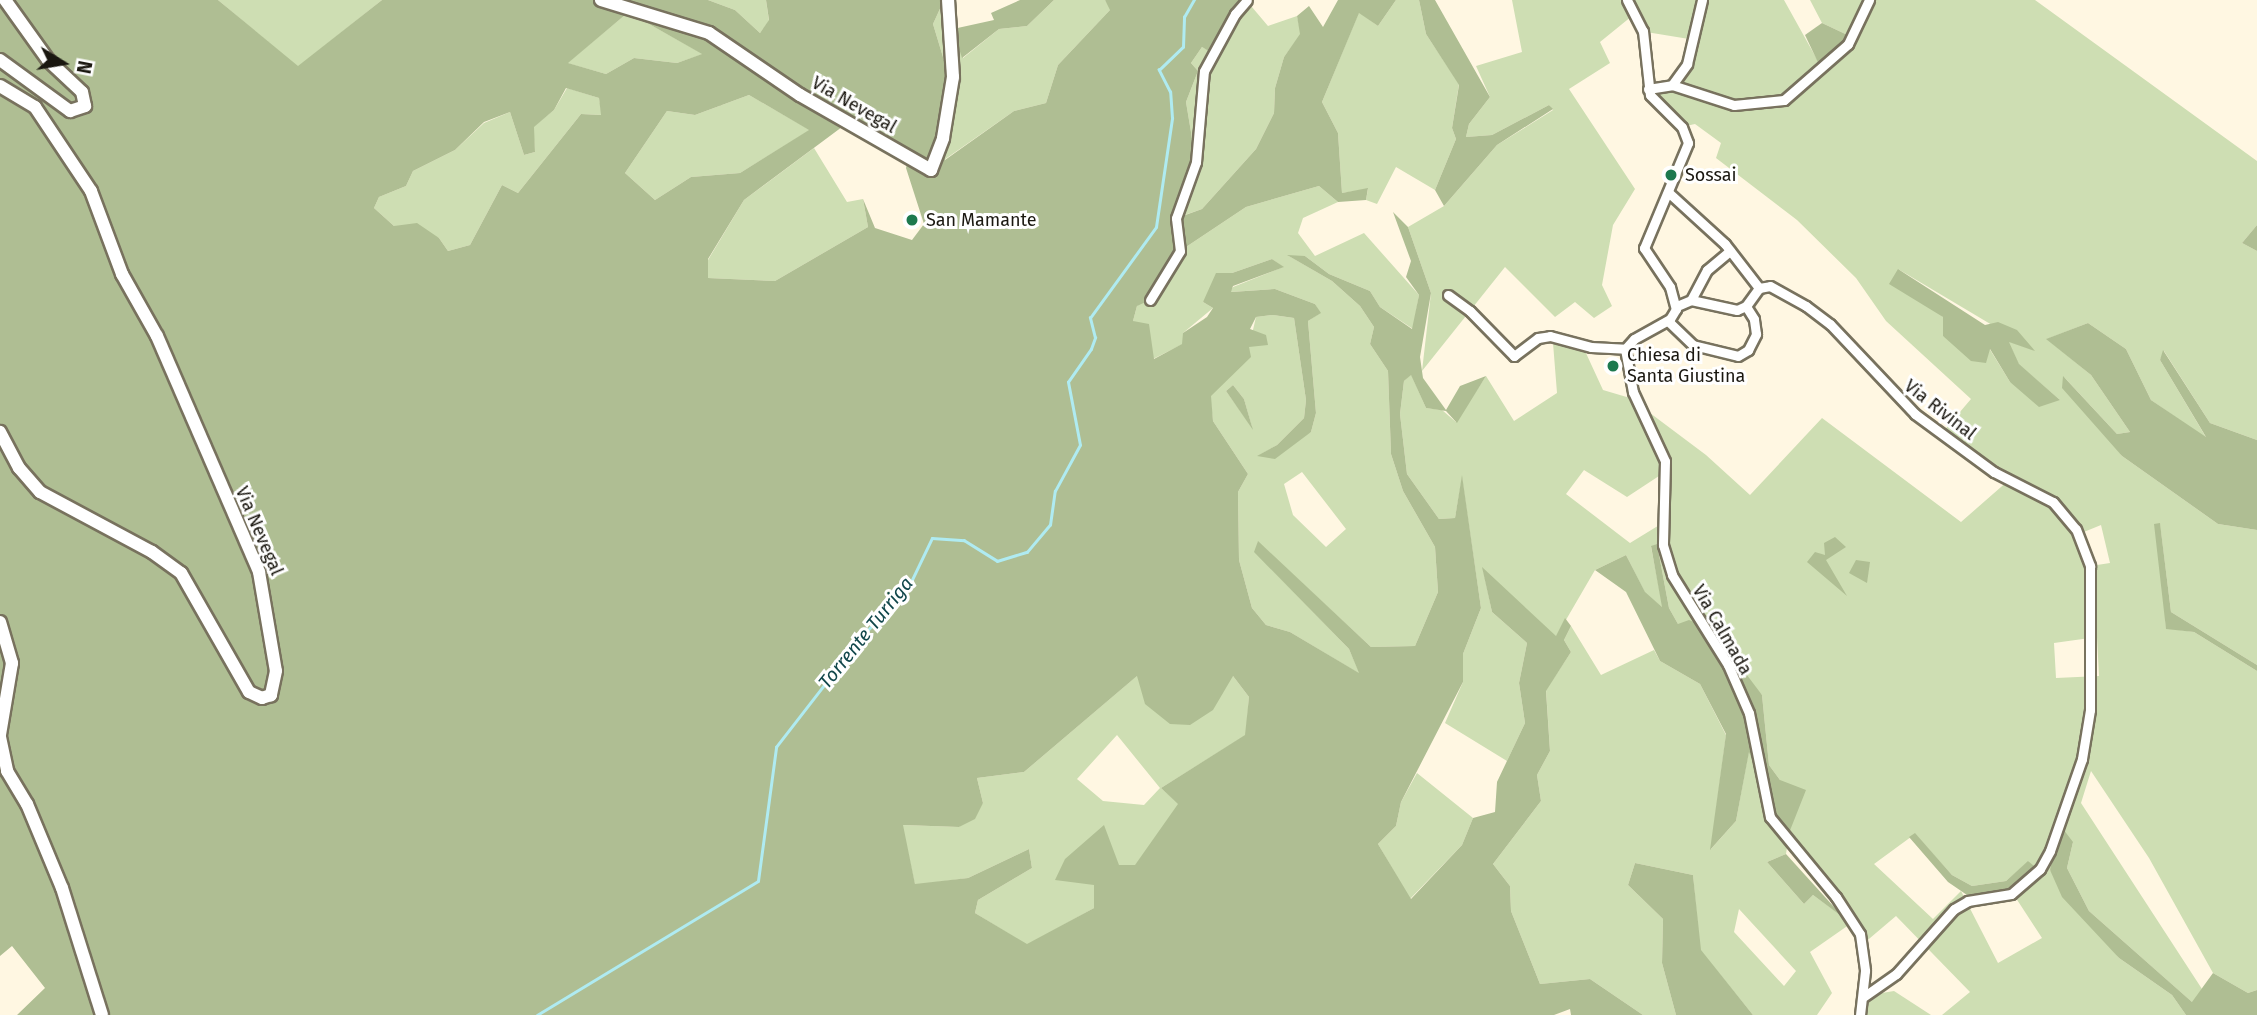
<!DOCTYPE html>
<style>
body{margin:0}
#map{position:relative;width:2257px;height:1015px;overflow:hidden;background:#fff7e2;font-family:"Fira Sans",sans-serif}
div>[style]{position:absolute}
.green>*{inset:0;background:#cedeb3}
.forest>*{inset:0;background:#afbe93}
.stream>*{height:2.5px;margin:-1.25px;padding:0 1.25px;transform-origin:1.25px;border-radius:1.25px;background:#afebf1}
.roads{filter:drop-shadow(2px 0 #78725e) drop-shadow(-2px 0 #78725e) drop-shadow(0 2px #78725e) drop-shadow(0 -2px #78725e)}
.minor>*{height:9px;margin:-4.5px;padding:0 4.5px;transform-origin:4.5px;border-radius:4.5px;background:#fff}
.secondary>*{height:12px;margin:-6px;padding:0 6px;transform-origin:6px;border-radius:6px;background:#fff}
.dots>*{width:19px;height:19px;translate:-50% -50%;box-sizing:border-box;border:4px solid #fff;border-radius:50%}
span{translate:-50% -50%;white-space:nowrap;text-align:center;line-height:1.15;-webkit-text-stroke:6px #fff;paint-order:stroke}
.street-label{font-size:18px;color:#1a1710}
.poi-label{font-size:18px;color:#1a1710}
.left{translate:0 -50%;text-align:left}
.water-label{font-size:19px;color:#11474b;font-style:italic}
.north{position:absolute;left:28px;top:28px;width:70px;height:70px;-webkit-text-stroke:5px #fff;paint-order:stroke;rotate:101deg;font-size:19px;font-weight:700;line-height:28px;text-align:center;color:#1a1710}
.north::after{content:'';display:block;margin:auto;width:24px;height:32px;background:#1a1710;clip-path:polygon(50% 0,100% 100%,50% 72%,0 100%)}
</style>
<div id="map">
<div class="green">
<i style="clip-path:polygon(218px 0,382px 0,298px 67px)"></i>
<i style="clip-path:polygon(708px 0,766px 0,769px 21px,760px 33px,735px 10px)"></i>
<i style="clip-path:polygon(944px 0,963px 58px,999px 29px,1027px 26px,1054px 0,1105px 0,1111px 9px,1058px 65px,1046px 103px,1014px 111px,944px 160px,946px 67px,933px 24px)"></i>
<i style="clip-path:polygon(1246px 0,1268px 26px,1297px 16px,1301px 34px,1284px 57px,1275px 88px,1274px 113px,1256px 149px,1202px 209px,1176px 218px,1196px 162px,1186px 102px,1198px 71px,1191px 63px,1202px 47px,1212px 52px)"></i>
<i style="clip-path:polygon(1396px 0,1419px 0,1426px 34px,1459px 84px,1452px 128px,1456px 139px,1435px 190px,1396px 167px,1377px 204px,1366px 200px,1368px 189px,1342px 193px,1338px 133px,1322px 102px,1359px 12px,1378px 26px)"></i>
<i style="clip-path:polygon(evenodd,1512px 0,1784px 0,1824px 72px,1856px 39px,1822px 23px,1810px 0,2035px 0,2257px 161px,2257px 225px,2242px 243px,2257px 251px,2257px 440px,2210px 423px,2164px 351px,2160px 360px,2207px 439px,2151px 400px,2126px 349px,2088px 323px,2047px 339px,2091px 375px,2130px 432px,2117px 434px,2064px 377px,2122px 456px,2218px 524px,2257px 530px,2257px 665px,2171px 612px,2160px 524px,2166px 628px,2194px 632px,2257px 671px,2257px 990px,2248px 993px,2213px 973px,2149px 858px,2091px 771px,2081px 803px,2202px 989px,2193px 1003px,2089px 911px,2067px 868px,2073px 842px,2050px 870px,2119px 958px,2172px 995px,2186px 1015px,1942px 1015px,1970px 992px,1896px 916px,1863px 944px,1853px 922px,1810px 952px,1832px 993px,1817px 1015px,1753px 1015px,1700px 950px,1693px 875px,1635px 863px,1628px 885px,1663px 919px,1662px 963px,1676px 1015px,1643px 1015px,1590px 979px,1540px 984px,1511px 911px,1510px 886px,1493px 864px,1541px 801px,1537px 775px,1550px 751px,1546px 690px,1571px 652px,1564px 640px,1571px 626px,1601px 675px,1654px 650px,1660px 661px,1700px 684px,1726px 735px,1711px 849px,1736px 821px,1749px 750px,1775px 817px,1780px 780px,1769px 765px,1762px 695px,1678px 624px,1669px 608px,1657px 544px,1651px 547px,1663px 608px,1645px 593px,1626px 555px,1595px 570px,1556px 637px,1483px 569px,1492px 612px,1527px 643px,1519px 683px,1525px 723px,1507px 761px,1445px 723px,1463px 682px,1463px 654px,1481px 608px,1462px 478px,1455px 518px,1439px 519px,1407px 474px,1400px 414px,1404px 381px,1411px 374px,1426px 408px,1442px 410px,1456px 422px,1486px 376px,1514px 421px,1557px 393px,1553px 343px,1585px 351px,1603px 390px,1630px 398px,1706px 455px,1750px 495px,1822px 418px,1961px 522px,2009px 480px,1942px 433px,1971px 399px,1886px 321px,1856px 278px,1797px 220px,1716px 158px,1721px 143px,1695px 124px,1685px 126px,1661px 103px,1650px 86px,1668px 89px,1681px 67px,1689px 39px,1640px 31px,1632px 16px,1600px 42px,1610px 63px,1569px 89px,1635px 189px,1613px 225px,1602px 285px,1612px 306px,1594px 318px,1575px 302px,1555px 317px,1505px 267px,1422px 371px,1431px 293px,1408px 227px,1444px 206px,1497px 145px,1553px 110px,1549px 105px,1492px 135px,1466px 137px,1469px 124px,1490px 97px,1476px 66px,1522px 52px,1512px 0,1898px 269px,2034px 350px,2008px 341px,2019px 365px,2060px 400px,2010px 382px,1989px 348px,1943px 336px,1943px 317px,1898px 269px,1512px 0,1584px 470px,1627px 497px,1659px 476px,1661px 524px,1630px 543px,1566px 494px,1584px 470px,1512px 0,2101px 525px,2110px 563px,2084px 567px,2074px 536px,2101px 525px,1512px 0,2097px 637px,2099px 676px,2056px 678px,2054px 643px,2097px 637px,1512px 0,1789px 834px,1842px 916px,1813px 895px,1804px 904px,1767px 862px,1786px 854px,1789px 834px,1512px 0,1915px 834px,1952px 875px,1972px 886px,2006px 881px,2029px 861px,2010px 889px,2042px 938px,1998px 963px,1961px 891px,1933px 919px,1874px 864px,1915px 834px,1512px 0,1739px 909px,1796px 971px,1784px 986px,1734px 932px,1739px 909px)"></i>
<i style="clip-path:polygon(625px 15px,649px 24px,703px 54px,677px 63px,634px 58px,606px 74px,567px 63px)"></i>
<i style="clip-path:polygon(567px 88px,599px 98px,602px 115px,581px 114px,518px 193px,502px 185px,470px 245px,448px 251px,439px 238px,394px 226px,374px 208px,379px 197px,406px 186px,413px 171px,455px 150px,484px 123px,510px 112px,524px 155px,535px 152px,533px 127px,554px 110px)"></i>
<i style="clip-path:polygon(749px 95px,810px 130px,740px 173px,691px 177px,655px 200px,625px 173px,667px 111px,695px 115px)"></i>
<i style="clip-path:polygon(814px 148px,847px 202px,863px 199px,868px 227px,775px 281px,708px 278px,708px 260px,744px 200px)"></i>
<i style="clip-path:polygon(evenodd,1319px 186px,1338px 202px,1303px 218px,1298px 233px,1315px 256px,1364px 233px,1419px 295px,1413px 329px,1380px 307px,1370px 291px,1329px 274px,1305px 256px,1289px 256px,1332px 281px,1360px 306px,1374px 327px,1370px 344px,1388px 371px,1391px 454px,1403px 491px,1435px 547px,1438px 592px,1415px 646px,1371px 647px,1258px 542px,1255px 552px,1349px 649px,1360px 674px,1290px 632px,1266px 625px,1252px 608px,1239px 560px,1238px 492px,1248px 474px,1213px 421px,1210px 396px,1249px 347px,1256px 317px,1273px 315px,1294px 318px,1306px 400px,1304px 418px,1277px 445px,1258px 456px,1311px 432px,1316px 413px,1308px 321px,1320px 313px,1315px 304px,1275px 289px,1230px 292px,1233px 287px,1283px 267px,1272px 259px,1232px 273px,1203px 302px,1213px 308px,1183px 333px,1183px 344px,1153px 359px,1133px 321px,1137px 306px,1180px 251px,1246px 207px,1319px 186px,1233px 385px,1244px 399px,1252px 427px,1226px 391px,1233px 385px,1319px 186px,1302px 472px,1346px 529px,1326px 547px,1293px 515px,1284px 484px,1302px 472px)"></i>
<i style="clip-path:polygon(evenodd,1138px 675px,1233px 676px,1249px 697px,1246px 735px,1161px 788px,1179px 804px,1135px 866px,1119px 865px,1094px 885px,1094px 908px,1027px 945px,975px 913px,978px 900px,1032px 868px,1029px 849px,968px 878px,915px 885px,902px 825px,959px 827px,983px 803px,977px 778px,1024px 772px,1138px 675px,1117px 735px,1160px 788px,1144px 805px,1103px 801px,1077px 779px,1117px 735px)"></i>
<i style="clip-path:polygon(1417px 773px,1473px 818px,1462px 845px,1410px 899px,1378px 844px,1396px 826px,1401px 802px)"></i>
<i style="clip-path:polygon(1894px 991px,1931px 1015px,1857px 1015px,1864px 996px)"></i>
</div>
<div class="forest">
<i style="clip-path:polygon(evenodd,0 0,218px 0,298px 66px,382px 0,708px 0,735px 10px,760px 33px,769px 20px,766px 0,944px 0,933px 24px,946px 67px,945px 160px,1014px 111px,1046px 103px,1058px 65px,1110px 10px,1105px 0,1246px 0,1212px 53px,1202px 47px,1191px 63px,1198px 71px,1186px 102px,1196px 162px,1177px 218px,1202px 209px,1256px 149px,1274px 113px,1275px 88px,1284px 57px,1300px 34px,1297px 16px,1309px 6px,1323px 27px,1338px 0,1396px 0,1378px 26px,1359px 13px,1322px 102px,1338px 133px,1342px 193px,1368px 188px,1366px 200px,1338px 202px,1319px 186px,1246px 207px,1180px 251px,1150px 300px,1137px 306px,1133px 321px,1149px 324px,1154px 359px,1182px 344px,1183px 333px,1207px 317px,1213px 308px,1203px 302px,1216px 273px,1232px 273px,1272px 259px,1284px 267px,1233px 286px,1231px 292px,1275px 289px,1315px 304px,1321px 313px,1308px 321px,1316px 413px,1311px 432px,1275px 459px,1257px 456px,1277px 445px,1304px 418px,1306px 400px,1294px 318px,1273px 315px,1256px 317px,1250px 329px,1266px 335px,1268px 345px,1249px 347px,1251px 357px,1211px 396px,1213px 421px,1248px 474px,1238px 492px,1239px 560px,1252px 608px,1266px 625px,1290px 632px,1359px 673px,1349px 649px,1254px 552px,1258px 541px,1371px 647px,1415px 646px,1438px 592px,1435px 547px,1403px 491px,1391px 454px,1388px 371px,1370px 344px,1374px 327px,1360px 306px,1332px 281px,1287px 255px,1305px 256px,1329px 274px,1370px 291px,1380px 307px,1412px 329px,1419px 295px,1406px 277px,1411px 261px,1393px 212px,1408px 227px,1431px 293px,1420px 357px,1423px 378px,1446px 410px,1460px 386px,1486px 376px,1457px 423px,1446px 411px,1426px 408px,1411px 375px,1404px 381px,1400px 414px,1407px 474px,1439px 519px,1455px 518px,1462px 475px,1481px 608px,1463px 654px,1463px 682px,1401px 802px,1396px 826px,1378px 844px,1411px 899px,1462px 845px,1473px 818px,1495px 812px,1497px 782px,1525px 723px,1519px 683px,1527px 643px,1492px 612px,1482px 567px,1556px 636px,1565px 618px,1571px 626px,1564px 640px,1571px 652px,1546px 691px,1550px 751px,1537px 775px,1541px 801px,1493px 864px,1510px 886px,1511px 911px,1540px 984px,1590px 979px,1643px 1015px,1571px 1015px,1570px 1009px,1554px 1015px,17px 1015px,45px 988px,12px 946px,0 956px,0 0,625px 15px,649px 24px,702px 54px,677px 63px,634px 58px,606px 74px,568px 63px,625px 15px,0 0,566px 88px,599px 98px,601px 115px,581px 114px,518px 193px,502px 185px,470px 245px,448px 251px,439px 238px,417px 223px,394px 226px,374px 208px,379px 197px,406px 186px,413px 171px,455px 150px,484px 122px,510px 112px,524px 155px,535px 152px,534px 127px,554px 110px,566px 88px,0 0,749px 95px,809px 130px,740px 173px,691px 177px,655px 200px,625px 173px,667px 111px,695px 115px,749px 95px,0 0,846px 124px,908px 159px,906px 168px,924px 224px,912px 240px,875px 228px,863px 199px,868px 227px,775px 281px,708px 278px,708px 259px,744px 200px,846px 124px,0 0,1137px 676px,1145px 704px,1170px 724px,1190px 725px,1213px 710px,1233px 676px,1249px 697px,1245px 735px,1161px 788px,1178px 804px,1135px 865px,1119px 865px,1104px 825px,1065px 859px,1055px 880px,1094px 885px,1094px 908px,1027px 944px,975px 913px,978px 900px,1032px 868px,1029px 849px,968px 878px,915px 884px,903px 825px,959px 827px,975px 819px,983px 803px,977px 778px,1024px 772px,1137px 676px)"></i>
<i style="clip-path:polygon(1020px 0,1054px 0,1027px 26px,999px 29px,962px 58px,953px 29px,994px 20px,991px 13px)"></i>
<i style="clip-path:polygon(1419px 0,1435px 0,1490px 97px,1469px 124px,1466px 137px,1492px 135px,1549px 105px,1553px 109px,1497px 145px,1444px 206px,1435px 190px,1456px 139px,1452px 128px,1459px 85px,1426px 34px)"></i>
<i style="clip-path:polygon(1822px 23px,1856px 39px,1823px 73px,1805px 35px)"></i>
<i style="clip-path:polygon(2257px 225px,2257px 251px,2242px 243px)"></i>
<i style="clip-path:polygon(1898px 269px,1985px 325px,1998px 322px,2017px 330px,2035px 351px,2009px 342px,2019px 364px,2060px 400px,2039px 407px,2010px 382px,1990px 349px,1986px 363px,1971px 361px,1943px 336px,1943px 317px,1889px 284px)"></i>
<i style="clip-path:polygon(2088px 323px,2126px 349px,2151px 400px,2206px 437px,2160px 360px,2163px 350px,2210px 423px,2257px 440px,2257px 530px,2218px 524px,2122px 456px,2062px 388px,2063px 376px,2117px 434px,2130px 432px,2091px 375px,2046px 339px)"></i>
<i style="clip-path:polygon(1233px 385px,1244px 399px,1253px 430px,1226px 391px)"></i>
<i style="clip-path:polygon(2160px 523px,2171px 612px,2257px 665px,2257px 671px,2194px 632px,2166px 629px,2154px 524px)"></i>
<i style="clip-path:polygon(1835px 537px,1846px 547px,1826px 560px,1847px 596px,1807px 562px,1815px 552px,1825px 555px,1824px 543px)"></i>
<i style="clip-path:polygon(1657px 544px,1669px 608px,1678px 624px,1689px 620px,1713px 630px,1762px 695px,1769px 765px,1780px 780px,1806px 790px,1789px 833px,1775px 817px,1749px 752px,1736px 821px,1710px 850px,1726px 734px,1700px 684px,1660px 661px,1626px 592px,1595px 570px,1626px 555px,1645px 592px,1662px 607px,1651px 546px)"></i>
<i style="clip-path:polygon(1856px 560px,1870px 562px,1867px 583px,1849px 573px)"></i>
<i style="clip-path:polygon(2060px 825px,2073px 842px,2067px 868px,2089px 911px,2192px 1002px,2213px 973px,2248px 993px,2257px 990px,2257px 1015px,2186px 1015px,2172px 995px,2119px 958px,2062px 897px,2050px 870px)"></i>
<i style="clip-path:polygon(1915px 833px,1952px 875px,1972px 886px,2006px 881px,2028px 861px,2034px 866px,2010px 889px,1967px 895px,1948px 882px,1909px 837px)"></i>
<i style="clip-path:polygon(1786px 854px,1844px 918px,1813px 895px,1804px 904px,1767px 862px)"></i>
<i style="clip-path:polygon(1635px 863px,1693px 875px,1701px 950px,1753px 1015px,1676px 1015px,1662px 963px,1663px 919px,1628px 885px)"></i>
</div>
<div class="stream">
<i style="left:537px;top:1015px;width:258px;rotate:-31.2deg"></i>
<i style="left:758px;top:881px;width:135px;rotate:-82.3deg"></i>
<i style="left:776px;top:747px;width:140px;rotate:-52.2deg"></i>
<i style="left:862px;top:636px;width:66px;rotate:-46.2deg"></i>
<i style="left:908px;top:588px;width:55px;rotate:-64.4deg"></i>
<i style="left:932px;top:538px;width:32px;rotate:4deg"></i>
<i style="left:964px;top:540px;width:39px;rotate:32deg"></i>
<i style="left:997px;top:561px;width:31px;rotate:-17deg"></i>
<i style="left:1027px;top:552px;width:35px;rotate:-50deg"></i>
<i style="left:1050px;top:525px;width:34px;rotate:-82deg"></i>
<i style="left:1055px;top:491px;width:52px;rotate:-61.5deg"></i>
<i style="left:1080px;top:445px;width:64px;rotate:-100.8deg"></i>
<i style="left:1068px;top:382px;width:40px;rotate:-55.1deg"></i>
<i style="left:1091px;top:349px;width:12px;rotate:-70deg"></i>
<i style="left:1095px;top:338px;width:21px;rotate:-104deg"></i>
<i style="left:1090px;top:318px;width:112px;rotate:-54deg"></i>
<i style="left:1156px;top:227px;width:110px;rotate:-81.6deg"></i>
<i style="left:1172px;top:118px;width:26px;rotate:-94deg"></i>
<i style="left:1170px;top:92px;width:25px;rotate:-117deg"></i>
<i style="left:1159px;top:70px;width:33px;rotate:-44deg"></i>
<i style="left:1183px;top:47px;width:30px;rotate:-88deg"></i>
<i style="left:1184px;top:17px;width:20px;rotate:-60deg"></i>
</div>
<div class="roads">
<div class="minor">
<i style="left:1627px;top:0;width:35px;rotate:63deg"></i>
<i style="left:1643px;top:31px;width:64px;rotate:83.8deg"></i>
<i style="left:1650px;top:95px;width:45px;rotate:45deg"></i>
<i style="left:1682px;top:127px;width:17px;rotate:69deg"></i>
<i style="left:1688px;top:143px;width:114px;rotate:112.7deg"></i>
<i style="left:1644px;top:248px;width:47px;rotate:56.3deg"></i>
<i style="left:1670px;top:287px;width:23px;rotate:75deg"></i>
<i style="left:1676px;top:309px;width:12px;rotate:121deg"></i>
<i style="left:1670px;top:319px;width:41px;rotate:150.9deg"></i>
<i style="left:1634px;top:339px;width:13px;rotate:132deg"></i>
<i style="left:1625px;top:349px;width:44px;rotate:79.5deg"></i>
<i style="left:1633px;top:392px;width:76px;rotate:65.1deg"></i>
<i style="left:1665px;top:461px;width:84px;rotate:91.4deg"></i>
<i style="left:1663px;top:545px;width:31px;rotate:73deg"></i>
<i style="left:1672px;top:575px;width:106px;rotate:58.1deg"></i>
<i style="left:1728px;top:665px;width:52px;rotate:66.4deg"></i>
<i style="left:1749px;top:713px;width:106px;rotate:78.6deg"></i>
<i style="left:1770px;top:817px;width:104px;rotate:50.5deg"></i>
<i style="left:1836px;top:897px;width:44px;rotate:57deg"></i>
<i style="left:1860px;top:934px;width:37px;rotate:82deg"></i>
<i style="left:1865px;top:971px;width:44px;rotate:96.5deg"></i>
<i style="left:1672px;top:85px;width:26px;rotate:-54deg"></i>
<i style="left:1687px;top:64px;width:66px;rotate:-76.8deg"></i>
<i style="left:1648px;top:89px;width:24px;rotate:-9deg"></i>
<i style="left:1672px;top:85px;width:65px;rotate:17.9deg"></i>
<i style="left:1734px;top:105px;width:50px;rotate:-5.7deg"></i>
<i style="left:1784px;top:100px;width:85px;rotate:-41.2deg"></i>
<i style="left:1848px;top:44px;width:49px;rotate:-64.5deg"></i>
<i style="left:1668px;top:192px;width:77px;rotate:42.4deg"></i>
<i style="left:1725px;top:244px;width:56px;rotate:52.3deg"></i>
<i style="left:1448px;top:295px;width:27px;rotate:36deg"></i>
<i style="left:1470px;top:311px;width:63px;rotate:45.6deg"></i>
<i style="left:1514px;top:356px;width:30px;rotate:-37deg"></i>
<i style="left:1538px;top:338px;width:12px;rotate:-9deg"></i>
<i style="left:1550px;top:336px;width:42px;rotate:15deg"></i>
<i style="left:1591px;top:347px;width:34px;rotate:3deg"></i>
<i style="left:1150px;top:300px;width:57px;rotate:-58.5deg"></i>
<i style="left:1180px;top:251px;width:33px;rotate:-97deg"></i>
<i style="left:1176px;top:218px;width:59px;rotate:-70.3deg"></i>
<i style="left:1196px;top:162px;width:91px;rotate:-85deg"></i>
<i style="left:1204px;top:71px;width:65px;rotate:-61.5deg"></i>
<i style="left:1235px;top:14px;width:18px;rotate:-49deg"></i>
<i style="left:1691px;top:300px;width:34px;rotate:-62deg"></i>
<i style="left:1707px;top:270px;width:30px;rotate:-40deg"></i>
<i style="left:1677px;top:306px;width:15px;rotate:-23deg"></i>
<i style="left:1691px;top:300px;width:47px;rotate:12.3deg"></i>
<i style="left:1737px;top:310px;width:10px;rotate:-24deg"></i>
<i style="left:1746px;top:306px;width:22px;rotate:-54deg"></i>
<i style="left:1759px;top:288px;width:11px;rotate:-10deg"></i>
<i style="left:1770px;top:286px;width:41px;rotate:29.1deg"></i>
<i style="left:1806px;top:306px;width:30px;rotate:37deg"></i>
<i style="left:1830px;top:324px;width:124px;rotate:46.6deg"></i>
<i style="left:1915px;top:414px;width:98px;rotate:36.3deg"></i>
<i style="left:1994px;top:472px;width:66px;rotate:27deg"></i>
<i style="left:2053px;top:502px;width:35px;rotate:50deg"></i>
<i style="left:2076px;top:529px;width:40px;rotate:69deg"></i>
<i style="left:2090px;top:566px;width:144px;rotate:90deg"></i>
<i style="left:2090px;top:710px;width:50px;rotate:99.3deg"></i>
<i style="left:2082px;top:759px;width:97px;rotate:109.2deg"></i>
<i style="left:2050px;top:851px;width:21px;rotate:119deg"></i>
<i style="left:2040px;top:869px;width:38px;rotate:139deg"></i>
<i style="left:2011px;top:894px;width:44px;rotate:170.8deg"></i>
<i style="left:1968px;top:901px;width:16px;rotate:150deg"></i>
<i style="left:1954px;top:909px;width:87px;rotate:131.7deg"></i>
<i style="left:1896px;top:974px;width:39px;rotate:145deg"></i>
<i style="left:1668px;top:321px;width:35px;rotate:44deg"></i>
<i style="left:1693px;top:345px;width:46px;rotate:13.7deg"></i>
<i style="left:1738px;top:356px;width:12px;rotate:-31deg"></i>
<i style="left:1748px;top:350px;width:18px;rotate:-63deg"></i>
<i style="left:1756px;top:334px;width:15px;rotate:-98deg"></i>
<i style="left:1754px;top:319px;width:15px;rotate:-122deg"></i>
</div>
<div class="secondary">
<i style="left:601px;top:0;width:113px;rotate:17deg"></i>
<i style="left:709px;top:33px;width:110px;rotate:34.3deg"></i>
<i style="left:800px;top:95px;width:151px;rotate:29.8deg"></i>
<i style="left:931px;top:170px;width:34px;rotate:-69deg"></i>
<i style="left:943px;top:138px;width:62px;rotate:-80.7deg"></i>
<i style="left:953px;top:77px;width:77px;rotate:-93.7deg"></i>
<i style="left:0;top:60px;width:87px;rotate:36.1deg"></i>
<i style="left:70px;top:111px;width:16px;rotate:-18deg"></i>
<i style="left:85px;top:106px;width:14px;rotate:-102deg"></i>
<i style="left:82px;top:92px;width:47px;rotate:-136.7deg"></i>
<i style="left:48px;top:60px;width:74px;rotate:-125.6deg"></i>
<i style="left:0;top:86px;width:41px;rotate:31deg"></i>
<i style="left:35px;top:107px;width:101px;rotate:56.3deg"></i>
<i style="left:91px;top:191px;width:89px;rotate:69.5deg"></i>
<i style="left:122px;top:274px;width:71px;rotate:60.6deg"></i>
<i style="left:157px;top:336px;width:257px;rotate:66.6deg"></i>
<i style="left:259px;top:572px;width:100px;rotate:80.3deg"></i>
<i style="left:276px;top:671px;width:25px;rotate:102deg"></i>
<i style="left:271px;top:695px;width:9px;rotate:162deg"></i>
<i style="left:262px;top:698px;width:14px;rotate:-155deg"></i>
<i style="left:249px;top:692px;width:137px;rotate:-119.7deg"></i>
<i style="left:181px;top:573px;width:36px;rotate:-144deg"></i>
<i style="left:152px;top:552px;width:127px;rotate:-151.8deg"></i>
<i style="left:40px;top:492px;width:32px;rotate:-131deg"></i>
<i style="left:19px;top:468px;width:41px;rotate:-117.8deg"></i>
<i style="left:0;top:622px;width:43px;rotate:73.7deg"></i>
<i style="left:12px;top:663px;width:73px;rotate:99.5deg"></i>
<i style="left:0;top:737px;width:35px;rotate:78deg"></i>
<i style="left:7px;top:771px;width:39px;rotate:59deg"></i>
<i style="left:27px;top:804px;width:91px;rotate:67.4deg"></i>
<i style="left:62px;top:888px;width:133px;rotate:72.5deg"></i>
</div>
</div>
<div class="dots">
<i style="left:1671px;top:175px;background:#1d794e"></i>
<i style="left:912px;top:220px;background:#1d794e"></i>
<i style="left:1613px;top:366px;background:#1d794e"></i>
</div>
<div class="street-label">
<span style="left:854px;top:105px;rotate:30deg">Via Nevegal</span>
<span style="left:1940px;top:410px;rotate:38deg">Via Rivinal</span>
<span style="left:259px;top:531px;rotate:67deg">Via Nevegal</span>
<span style="left:1722px;top:630px;rotate:60deg">Via Calmada</span>
</div>
<div class="poi-label">
<span class="left" style="left:1685px;top:175px">Sossai</span>
<span class="left" style="left:926px;top:220px">San Mamante</span>
<span class="left" style="left:1627px;top:366px">Chiesa di<br>Santa Giustina</span>
</div>
<div class="water-label">
<span style="left:866px;top:633px;rotate:-51deg">Torrente Turriga</span>
</div>
<div class="north">N</div>
</div>
